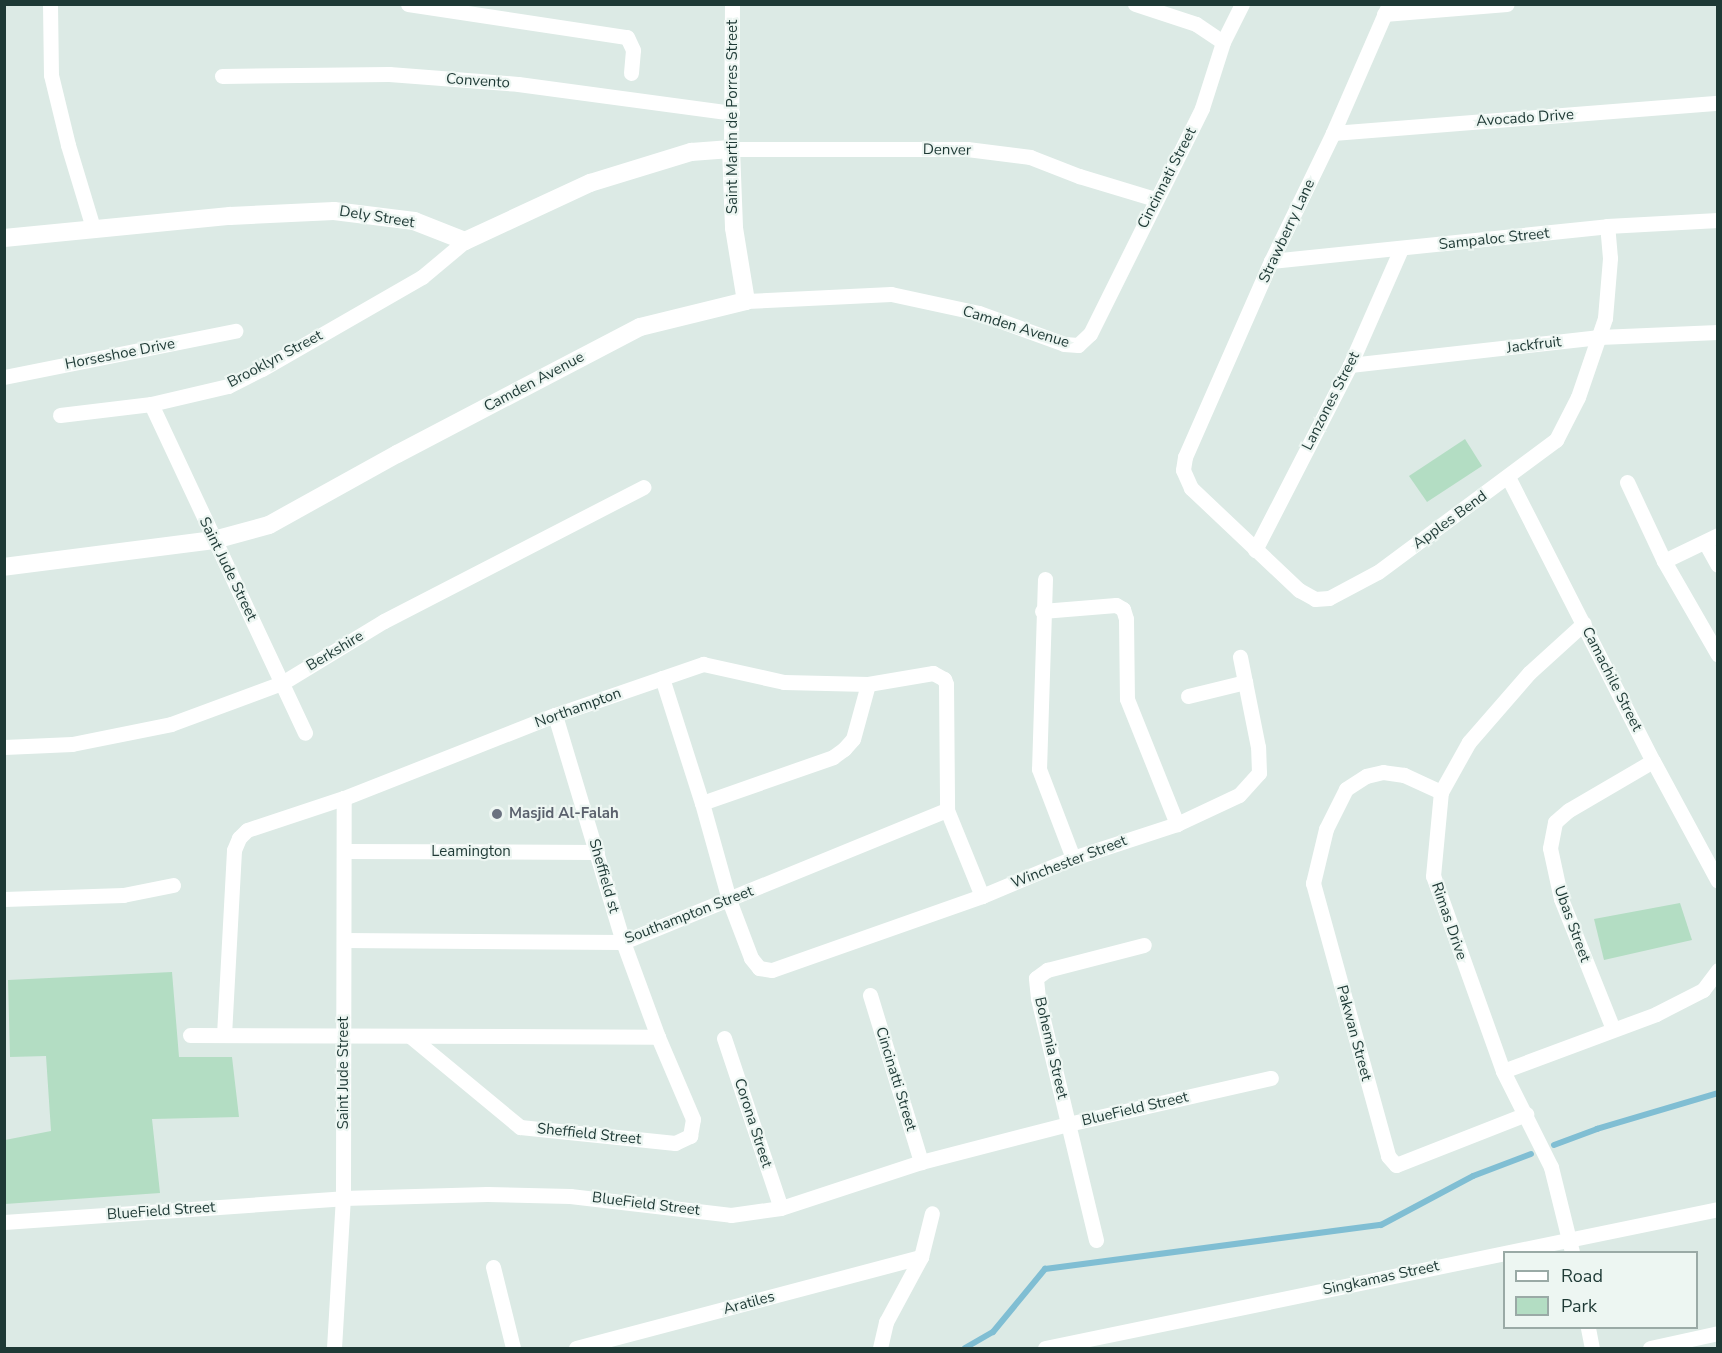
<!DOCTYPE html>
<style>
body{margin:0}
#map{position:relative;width:1722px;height:1353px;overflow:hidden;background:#dceae5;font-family:"Nunito Sans",sans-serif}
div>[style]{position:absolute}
.green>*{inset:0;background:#b3ddc3}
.stream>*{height:6px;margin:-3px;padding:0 3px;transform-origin:3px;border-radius:3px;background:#80bed3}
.minor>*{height:15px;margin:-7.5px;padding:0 7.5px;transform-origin:7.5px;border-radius:7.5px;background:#fff}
.tertiary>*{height:18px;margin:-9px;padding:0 9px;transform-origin:9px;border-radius:9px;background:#fff}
.dots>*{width:16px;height:16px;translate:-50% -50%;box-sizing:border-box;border:3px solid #edf6f2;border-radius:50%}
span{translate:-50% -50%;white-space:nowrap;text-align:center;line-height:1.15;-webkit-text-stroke:4.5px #edf6f2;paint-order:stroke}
.street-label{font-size:15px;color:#1e3935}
.worship-label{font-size:15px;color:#5b616d;font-weight:700}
.left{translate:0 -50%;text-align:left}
.frame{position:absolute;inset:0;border:6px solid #1e3935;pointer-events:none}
.legend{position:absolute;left:1503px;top:1251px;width:195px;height:78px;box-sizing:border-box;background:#edf6f2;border:2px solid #9aaaa6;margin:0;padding:8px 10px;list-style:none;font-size:18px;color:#1e3935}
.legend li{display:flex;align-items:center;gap:12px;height:30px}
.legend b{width:30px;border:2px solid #9aaaa6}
</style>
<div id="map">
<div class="green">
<i style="clip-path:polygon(1465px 439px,1482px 466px,1427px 502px,1409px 476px)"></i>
<i style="clip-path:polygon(1680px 903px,1692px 940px,1604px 960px,1594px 919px)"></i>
<i style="clip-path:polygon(172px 972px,179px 1057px,232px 1057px,239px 1117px,152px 1119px,160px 1193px,5px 1204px,5px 1140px,51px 1131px,46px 1056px,10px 1057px,8px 980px)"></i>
</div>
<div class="stream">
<i style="left:1554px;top:1145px;width:46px;rotate:-20.4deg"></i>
<i style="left:1597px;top:1129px;width:126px;rotate:-16.6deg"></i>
<i style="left:965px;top:1348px;width:32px;rotate:-30deg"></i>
<i style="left:993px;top:1332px;width:82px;rotate:-50.5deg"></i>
<i style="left:1045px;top:1269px;width:339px;rotate:-7.5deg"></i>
<i style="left:1381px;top:1225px;width:104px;rotate:-28deg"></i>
<i style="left:1473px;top:1176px;width:62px;rotate:-20.8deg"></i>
</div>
<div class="minor">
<i style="left:50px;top:4px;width:71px;rotate:89.2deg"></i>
<i style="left:51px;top:75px;width:72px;rotate:76.3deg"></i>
<i style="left:68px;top:145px;width:87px;rotate:73.2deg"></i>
<i style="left:408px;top:4px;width:221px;rotate:8.6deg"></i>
<i style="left:627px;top:37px;width:14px;rotate:65deg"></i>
<i style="left:633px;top:50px;width:23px;rotate:95deg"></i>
<i style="left:732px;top:4px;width:145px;rotate:90.4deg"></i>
<i style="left:731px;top:149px;width:236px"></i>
<i style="left:967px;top:149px;width:64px;rotate:7.2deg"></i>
<i style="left:1030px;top:157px;width:53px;rotate:21.2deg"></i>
<i style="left:1079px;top:176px;width:79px;rotate:16.8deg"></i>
<i style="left:1135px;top:4px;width:64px;rotate:18.2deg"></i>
<i style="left:1196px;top:24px;width:32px;rotate:34deg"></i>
<i style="left:1389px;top:4px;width:141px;rotate:113.5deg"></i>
<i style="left:1333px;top:133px;width:142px;rotate:115.8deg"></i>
<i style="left:1271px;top:261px;width:214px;rotate:113.7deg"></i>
<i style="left:1185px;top:457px;width:13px;rotate:99deg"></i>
<i style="left:1183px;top:470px;width:20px;rotate:66deg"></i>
<i style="left:1191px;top:488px;width:149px;rotate:43.4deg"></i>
<i style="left:1299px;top:590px;width:18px;rotate:29deg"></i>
<i style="left:1315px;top:599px;width:14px;rotate:-4deg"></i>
<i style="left:1329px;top:598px;width:55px;rotate:-28deg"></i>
<i style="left:1378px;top:572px;width:222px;rotate:-36.6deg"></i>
<i style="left:1556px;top:440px;width:48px;rotate:-62.9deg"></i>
<i style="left:1578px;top:397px;width:83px;rotate:-71.1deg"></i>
<i style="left:1605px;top:318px;width:60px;rotate:-85.2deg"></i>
<i style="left:1610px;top:258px;width:32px;rotate:-95deg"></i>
<i style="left:1384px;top:14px;width:123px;rotate:-4.6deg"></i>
<i style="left:222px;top:76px;width:167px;rotate:-0.7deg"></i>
<i style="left:389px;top:74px;width:129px;rotate:4.4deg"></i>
<i style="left:518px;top:84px;width:216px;rotate:7.7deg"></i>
<i style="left:1333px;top:133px;width:386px;rotate:-4.5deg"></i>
<i style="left:1271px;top:261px;width:338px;rotate:-5.9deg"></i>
<i style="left:1607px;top:226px;width:111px;rotate:-3.1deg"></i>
<i style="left:746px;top:301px;width:145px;rotate:-2.8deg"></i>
<i style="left:891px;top:294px;width:90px;rotate:12.2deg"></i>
<i style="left:979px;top:313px;width:90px;rotate:20deg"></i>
<i style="left:1064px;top:344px;width:14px;rotate:4deg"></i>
<i style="left:1078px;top:345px;width:16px;rotate:-43deg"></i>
<i style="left:1090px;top:334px;width:252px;rotate:-63.6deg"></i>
<i style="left:1202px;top:108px;width:69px;rotate:-72.3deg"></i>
<i style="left:1223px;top:42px;width:42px;rotate:-63.4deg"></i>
<i style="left:1350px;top:365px;width:251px;rotate:-6.4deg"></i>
<i style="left:1599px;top:337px;width:119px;rotate:-2.4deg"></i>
<i style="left:4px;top:377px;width:236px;rotate:-11.3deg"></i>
<i style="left:151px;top:404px;width:363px;rotate:64.9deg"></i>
<i style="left:60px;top:415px;width:92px;rotate:-6.9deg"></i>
<i style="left:151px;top:404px;width:79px;rotate:-13.2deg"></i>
<i style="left:228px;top:386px;width:38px;rotate:-27deg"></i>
<i style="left:262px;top:369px;width:185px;rotate:-29.9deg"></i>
<i style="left:422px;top:277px;width:56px;rotate:-39.9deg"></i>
<i style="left:1508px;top:477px;width:319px;rotate:63deg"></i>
<i style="left:1653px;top:761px;width:136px;rotate:61.6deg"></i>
<i style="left:1627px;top:482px;width:87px;rotate:64.9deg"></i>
<i style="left:1664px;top:561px;width:108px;rotate:60.1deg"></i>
<i style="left:1705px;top:542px;width:26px;rotate:61deg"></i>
<i style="left:1255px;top:550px;width:208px;rotate:-62.8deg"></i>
<i style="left:1350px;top:365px;width:127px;rotate:-66.3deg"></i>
<i style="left:1664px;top:561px;width:60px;rotate:-25.7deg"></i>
<i style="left:1045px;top:579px;width:190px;rotate:91.8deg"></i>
<i style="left:1039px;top:769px;width:95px;rotate:69.1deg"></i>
<i style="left:1042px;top:611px;width:74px;rotate:-4.6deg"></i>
<i style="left:1116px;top:605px;width:8px;rotate:30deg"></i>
<i style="left:1123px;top:609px;width:10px;rotate:73deg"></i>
<i style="left:1126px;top:619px;width:80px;rotate:89.3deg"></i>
<i style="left:1127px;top:699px;width:135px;rotate:68.2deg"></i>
<i style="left:662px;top:678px;width:131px;rotate:72.3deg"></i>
<i style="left:702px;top:803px;width:101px;rotate:74.4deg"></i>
<i style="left:729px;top:900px;width:62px;rotate:69.2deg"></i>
<i style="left:751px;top:958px;width:13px;rotate:51deg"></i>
<i style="left:759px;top:968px;width:13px;rotate:9deg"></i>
<i style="left:772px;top:970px;width:223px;rotate:-19.4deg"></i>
<i style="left:982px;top:896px;width:99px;rotate:-22.7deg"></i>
<i style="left:1073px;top:858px;width:109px;rotate:-18.1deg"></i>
<i style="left:1177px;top:824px;width:68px;rotate:-25.1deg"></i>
<i style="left:1239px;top:795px;width:30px;rotate:-48deg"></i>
<i style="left:1259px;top:773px;width:26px;rotate:-92deg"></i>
<i style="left:1258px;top:747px;width:92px;rotate:-101.3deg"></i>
<i style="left:1188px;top:696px;width:59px;rotate:-13.8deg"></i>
<i style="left:4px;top:747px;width:68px;rotate:-2.5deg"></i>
<i style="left:72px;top:744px;width:101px;rotate:-11.4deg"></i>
<i style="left:171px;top:724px;width:118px;rotate:-20.3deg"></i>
<i style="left:282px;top:683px;width:119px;rotate:-31.3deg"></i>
<i style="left:384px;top:621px;width:292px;rotate:-27.3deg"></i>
<i style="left:1441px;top:792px;width:41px;rotate:-155.3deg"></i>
<i style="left:1404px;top:775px;width:21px;rotate:-172deg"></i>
<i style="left:1383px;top:772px;width:17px;rotate:167deg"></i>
<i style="left:1366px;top:776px;width:24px;rotate:147deg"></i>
<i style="left:1346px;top:789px;width:45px;rotate:116.6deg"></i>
<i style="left:1326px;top:829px;width:56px;rotate:103.5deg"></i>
<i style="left:1313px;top:883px;width:283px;rotate:74.6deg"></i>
<i style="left:1388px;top:1156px;width:12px;rotate:48deg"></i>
<i style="left:1396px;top:1165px;width:140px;rotate:-21.4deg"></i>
<i style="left:702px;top:803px;width:139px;rotate:-19.3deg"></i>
<i style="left:833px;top:757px;width:14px;rotate:-36deg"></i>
<i style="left:844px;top:749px;width:13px;rotate:-48deg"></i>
<i style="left:853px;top:739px;width:57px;rotate:-74.7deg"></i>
<i style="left:344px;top:851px;width:253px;rotate:0.2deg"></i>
<i style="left:4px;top:899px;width:119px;rotate:-1.9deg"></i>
<i style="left:123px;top:895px;width:51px;rotate:-11.3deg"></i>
<i style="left:344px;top:940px;width:279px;rotate:0.4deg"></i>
<i style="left:623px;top:942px;width:350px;rotate:-22.2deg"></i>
<i style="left:870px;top:995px;width:175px;rotate:73deg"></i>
<i style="left:1613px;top:1029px;width:140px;rotate:-111.8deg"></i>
<i style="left:1561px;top:899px;width:52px;rotate:-102.2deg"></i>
<i style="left:1550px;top:848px;width:26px;rotate:-79deg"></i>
<i style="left:1555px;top:822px;width:18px;rotate:-41deg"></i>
<i style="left:1569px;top:810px;width:97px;rotate:-30.3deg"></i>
<i style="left:190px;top:1035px;width:468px;rotate:0.2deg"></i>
<i style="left:224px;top:1035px;width:185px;rotate:-86.9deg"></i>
<i style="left:234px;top:850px;width:13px;rotate:-67deg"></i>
<i style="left:239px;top:838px;width:11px;rotate:-45deg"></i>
<i style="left:247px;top:830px;width:102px;rotate:-18.3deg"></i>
<i style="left:344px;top:798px;width:227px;rotate:-21.5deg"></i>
<i style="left:555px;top:715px;width:157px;rotate:-19deg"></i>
<i style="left:703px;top:664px;width:83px;rotate:12.5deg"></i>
<i style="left:784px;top:682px;width:84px;rotate:1.4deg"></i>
<i style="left:868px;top:684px;width:66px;rotate:-9.6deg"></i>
<i style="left:933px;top:673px;width:13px;rotate:29deg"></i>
<i style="left:944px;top:679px;width:5px;rotate:68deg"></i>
<i style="left:946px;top:684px;width:126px;rotate:89.5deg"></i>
<i style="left:947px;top:810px;width:93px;rotate:67.9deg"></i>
<i style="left:410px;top:1036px;width:143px;rotate:39.6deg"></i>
<i style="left:520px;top:1127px;width:156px;rotate:5.9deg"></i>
<i style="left:675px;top:1143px;width:17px;rotate:-25deg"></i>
<i style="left:690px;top:1136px;width:17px;rotate:-80deg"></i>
<i style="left:693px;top:1119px;width:89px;rotate:-113.1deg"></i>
<i style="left:658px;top:1037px;width:101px;rotate:-110.2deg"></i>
<i style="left:623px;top:942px;width:237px;rotate:-106.7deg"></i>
<i style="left:724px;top:1038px;width:179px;rotate:71.5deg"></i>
<i style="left:1503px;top:1071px;width:163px;rotate:-20.4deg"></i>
<i style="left:1656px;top:1014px;width:53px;rotate:-27.1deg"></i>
<i style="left:1703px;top:990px;width:25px;rotate:-53deg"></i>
<i style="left:4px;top:1222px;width:340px;rotate:-4deg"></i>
<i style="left:343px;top:1198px;width:144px;rotate:-1.6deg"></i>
<i style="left:487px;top:1194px;width:83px;rotate:1.4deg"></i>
<i style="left:570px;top:1196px;width:162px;rotate:6.7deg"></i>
<i style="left:731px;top:1215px;width:50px;rotate:-8deg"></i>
<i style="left:781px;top:1208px;width:147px;rotate:-18.2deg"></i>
<i style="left:921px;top:1162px;width:152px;rotate:-14.5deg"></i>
<i style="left:1068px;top:1124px;width:208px;rotate:-12.8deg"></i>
<i style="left:1096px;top:1240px;width:249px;rotate:-103.5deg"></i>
<i style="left:1038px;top:998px;width:20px;rotate:-96deg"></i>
<i style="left:1036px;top:978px;width:14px;rotate:-36deg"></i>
<i style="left:1047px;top:970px;width:100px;rotate:-14.5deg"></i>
<i style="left:1572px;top:1252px;width:88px;rotate:-103.9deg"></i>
<i style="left:1551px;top:1167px;width:107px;rotate:-116.6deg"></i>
<i style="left:1503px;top:1071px;width:207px;rotate:-109.7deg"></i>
<i style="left:1433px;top:876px;width:84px;rotate:-84.6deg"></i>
<i style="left:1441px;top:792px;width:57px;rotate:-60.8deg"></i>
<i style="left:1469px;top:742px;width:91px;rotate:-49deg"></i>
<i style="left:1529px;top:673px;width:74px;rotate:-42.3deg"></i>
<i style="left:493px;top:1267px;width:83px;rotate:76.1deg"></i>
<i style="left:1588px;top:1328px;width:20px;rotate:79deg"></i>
<i style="left:334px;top:1348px;width:150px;rotate:-86.6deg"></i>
<i style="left:343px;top:1198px;width:400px;rotate:-89.9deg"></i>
<i style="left:576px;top:1348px;width:357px;rotate:-14.8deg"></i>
<i style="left:880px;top:1348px;width:27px;rotate:-77deg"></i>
<i style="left:886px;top:1322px;width:74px;rotate:-61.7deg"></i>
<i style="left:921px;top:1257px;width:45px;rotate:-76deg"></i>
<i style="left:1045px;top:1348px;width:687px;rotate:-11.67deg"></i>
<i style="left:1650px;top:1348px;width:70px;rotate:-12.4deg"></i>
</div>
<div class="tertiary">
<i style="left:4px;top:238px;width:227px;rotate:-5.6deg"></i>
<i style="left:230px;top:216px;width:104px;rotate:-2.8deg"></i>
<i style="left:334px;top:211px;width:81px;rotate:7.1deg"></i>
<i style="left:414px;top:221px;width:55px;rotate:21.4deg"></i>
<i style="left:465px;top:241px;width:138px;rotate:-24.9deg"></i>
<i style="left:590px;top:183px;width:106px;rotate:-17.1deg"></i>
<i style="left:691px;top:152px;width:40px;rotate:-4.3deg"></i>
<i style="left:731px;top:149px;width:79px;rotate:87.8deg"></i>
<i style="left:734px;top:228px;width:74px;rotate:80.7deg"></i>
<i style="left:746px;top:301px;width:109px;rotate:166.2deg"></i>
<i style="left:640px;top:327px;width:274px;rotate:152.4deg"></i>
<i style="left:397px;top:454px;width:146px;rotate:151deg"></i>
<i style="left:269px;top:525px;width:57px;rotate:164.7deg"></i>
<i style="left:214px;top:540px;width:212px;rotate:172.7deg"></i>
</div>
<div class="dots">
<i style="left:497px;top:814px;background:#6b7280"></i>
</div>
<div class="street-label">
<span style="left:478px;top:81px;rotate:4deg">Convento</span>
<span style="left:733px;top:117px;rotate:-90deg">Saint Martin de Porres Street</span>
<span style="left:1525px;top:118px;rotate:-4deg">Avocado Drive</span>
<span style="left:947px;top:150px;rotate:1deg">Denver</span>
<span style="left:1167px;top:178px;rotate:-63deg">Cincinnati Street</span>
<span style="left:377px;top:217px;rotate:9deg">Dely Street</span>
<span style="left:1287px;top:231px;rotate:-65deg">Strawberry Lane</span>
<span style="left:1494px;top:239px;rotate:-6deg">Sampaloc Street</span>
<span style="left:1016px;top:327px;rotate:17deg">Camden Avenue</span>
<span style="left:1534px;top:345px;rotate:-7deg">Jackfruit</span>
<span style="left:120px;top:354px;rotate:-11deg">Horseshoe Drive</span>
<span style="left:275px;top:359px;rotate:-28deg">Brooklyn Street</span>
<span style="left:534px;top:382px;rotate:-28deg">Camden Avenue</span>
<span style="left:1331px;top:401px;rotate:-63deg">Lanzones Street</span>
<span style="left:1450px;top:520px;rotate:-36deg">Apples Bend</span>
<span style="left:228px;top:569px;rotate:64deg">Saint Jude Street</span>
<span style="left:335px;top:651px;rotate:-31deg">Berkshire</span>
<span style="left:1612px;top:679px;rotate:63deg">Camachile Street</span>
<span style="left:578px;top:708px;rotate:-20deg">Northampton</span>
<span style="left:471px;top:852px">Leamington</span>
<span style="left:1069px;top:862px;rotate:-21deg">Winchester Street</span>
<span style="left:604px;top:876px;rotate:74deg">Sheffield st</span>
<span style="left:689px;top:915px;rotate:-21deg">Southampton Street</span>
<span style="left:1449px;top:921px;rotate:71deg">Rimas Drive</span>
<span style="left:1572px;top:924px;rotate:70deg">Ubas Street</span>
<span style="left:1354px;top:1033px;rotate:75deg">Pakwan Street</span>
<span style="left:1051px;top:1048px;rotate:77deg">Bohemia Street</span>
<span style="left:344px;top:1073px;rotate:-90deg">Saint Jude Street</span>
<span style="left:896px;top:1079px;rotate:73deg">Cincinatti Street</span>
<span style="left:1135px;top:1109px;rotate:-13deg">BlueField Street</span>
<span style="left:753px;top:1123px;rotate:72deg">Corona Street</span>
<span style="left:589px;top:1134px;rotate:6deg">Sheffield Street</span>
<span style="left:646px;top:1204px;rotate:7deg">BlueField Street</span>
<span style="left:161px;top:1211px;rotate:-4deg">BlueField Street</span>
<span style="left:1381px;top:1278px;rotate:-12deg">Singkamas Street</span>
<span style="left:749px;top:1303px;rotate:-15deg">Aratiles</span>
</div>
<div class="worship-label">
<span class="left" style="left:509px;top:814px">Masjid Al-Falah</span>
</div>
<div class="frame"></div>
<ul class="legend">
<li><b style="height:8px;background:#fff"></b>Road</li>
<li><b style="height:16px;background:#b3ddc3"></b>Park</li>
</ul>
</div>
